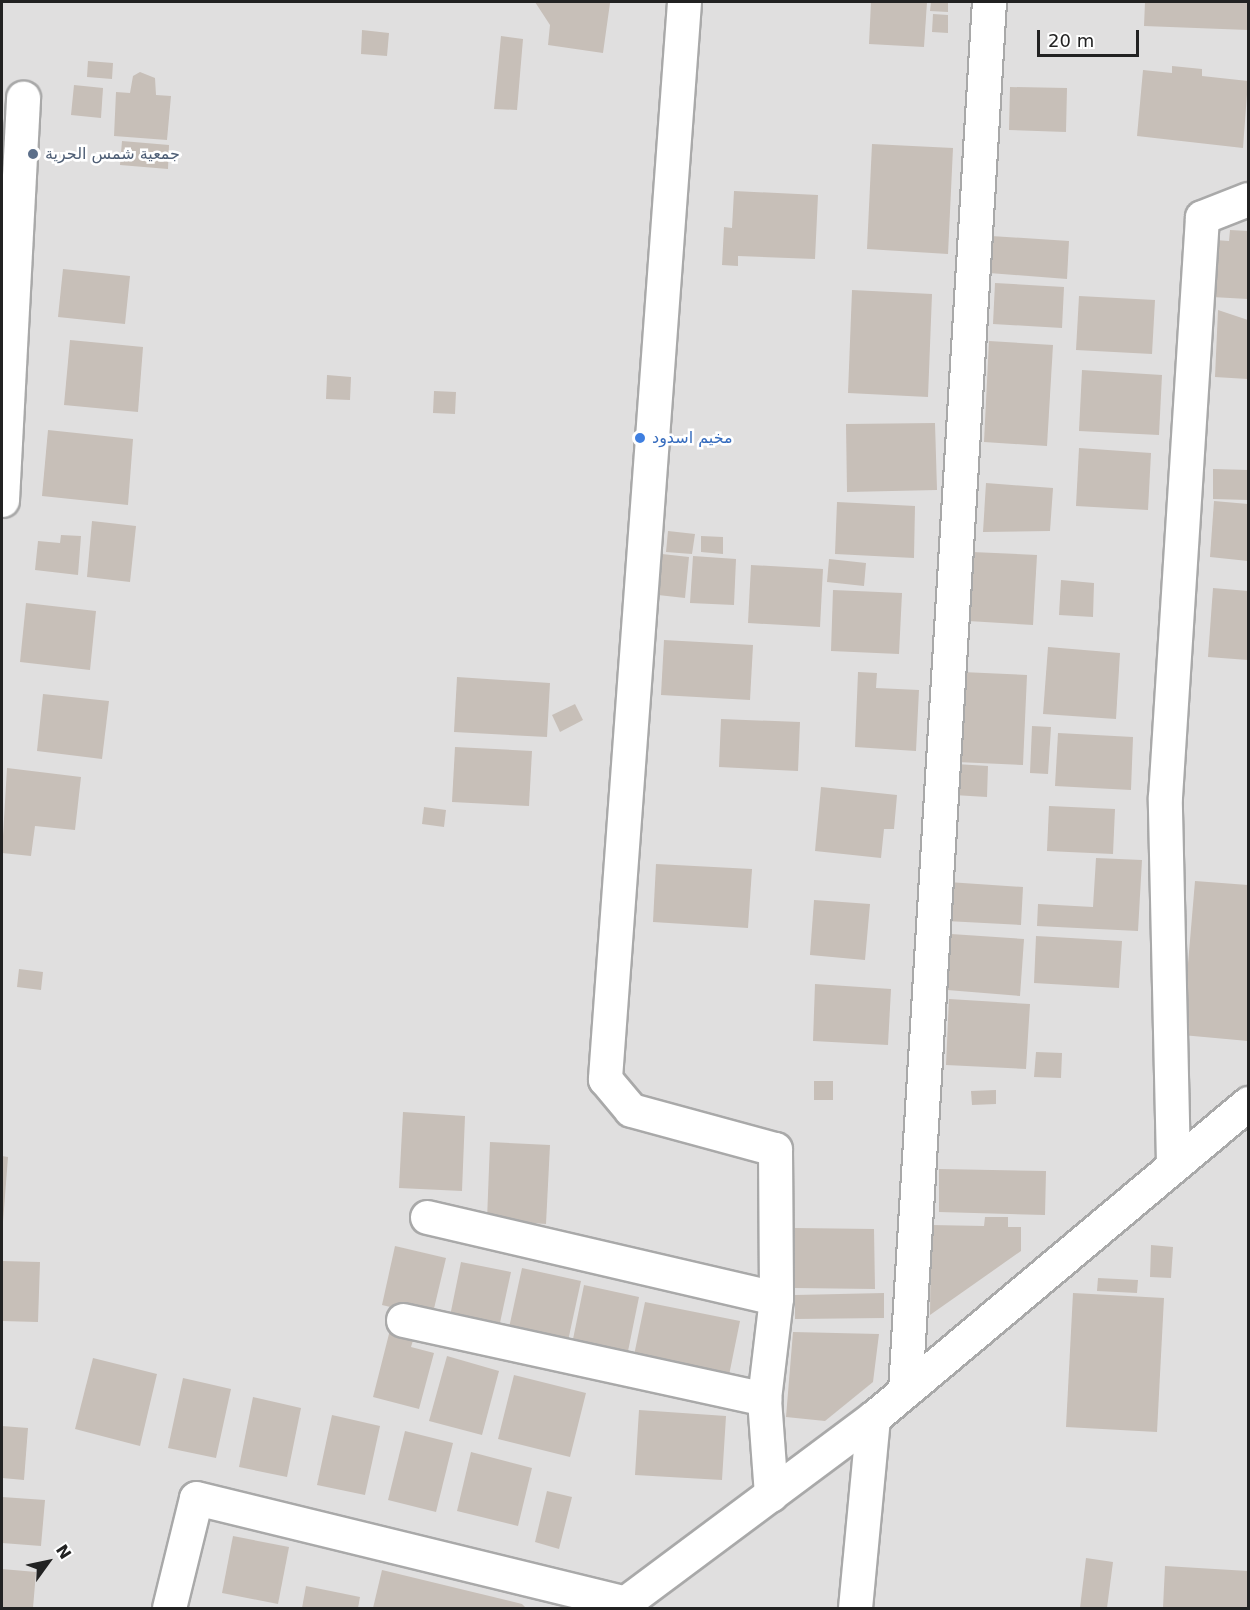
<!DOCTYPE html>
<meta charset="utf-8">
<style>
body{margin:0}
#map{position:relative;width:1250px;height:1610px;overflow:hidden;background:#f2efe9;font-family:"DejaVu Sans",Vazirmatn,sans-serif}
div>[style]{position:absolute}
.residential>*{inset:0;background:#e0dfdf}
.building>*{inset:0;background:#c7bfb8}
.roads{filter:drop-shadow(2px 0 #a9a9a9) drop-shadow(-2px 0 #a9a9a9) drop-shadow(0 2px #a9a9a9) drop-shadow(0 -2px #a9a9a9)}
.minor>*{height:33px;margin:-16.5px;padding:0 16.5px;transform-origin:16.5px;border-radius:16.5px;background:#fff}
.dots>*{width:16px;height:16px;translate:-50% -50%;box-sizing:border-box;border:3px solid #fff;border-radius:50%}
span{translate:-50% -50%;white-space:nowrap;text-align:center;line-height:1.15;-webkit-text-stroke:5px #fff;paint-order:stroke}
.service-label{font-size:16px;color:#4e5e75}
.left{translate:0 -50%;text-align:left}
.shop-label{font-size:16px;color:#366cbe}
.frame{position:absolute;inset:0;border:3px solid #222;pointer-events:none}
.north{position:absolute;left:18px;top:1532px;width:60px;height:60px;-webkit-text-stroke:4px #fff;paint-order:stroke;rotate:57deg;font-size:16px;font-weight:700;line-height:24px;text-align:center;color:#222}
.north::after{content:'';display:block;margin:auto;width:21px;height:27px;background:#222;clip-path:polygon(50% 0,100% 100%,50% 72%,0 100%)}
.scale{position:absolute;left:1037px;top:30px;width:102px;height:27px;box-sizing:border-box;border:3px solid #222;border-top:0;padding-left:8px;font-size:18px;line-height:21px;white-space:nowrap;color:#222;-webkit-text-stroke:4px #fff;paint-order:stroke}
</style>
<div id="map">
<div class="residential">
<i style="clip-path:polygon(2px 2px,1248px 2px,1248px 1608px,2px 1608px)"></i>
</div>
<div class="building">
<i style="clip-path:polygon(535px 2px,610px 3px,603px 53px,548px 45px,550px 25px)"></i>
<i style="clip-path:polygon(871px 2px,927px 2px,924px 47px,869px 44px)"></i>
<i style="clip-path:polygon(931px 2px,948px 2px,948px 12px,930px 11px)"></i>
<i style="clip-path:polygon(1145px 2px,1248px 2px,1248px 30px,1144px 26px)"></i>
<i style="clip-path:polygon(933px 14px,948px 15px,948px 33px,932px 32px)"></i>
<i style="clip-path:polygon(362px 30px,389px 33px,387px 56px,361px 54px)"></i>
<i style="clip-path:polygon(501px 36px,523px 39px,517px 110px,494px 109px)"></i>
<i style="clip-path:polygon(88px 61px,113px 63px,112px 79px,87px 77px)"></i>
<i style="clip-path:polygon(1172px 66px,1202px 69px,1202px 76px,1248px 81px,1243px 148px,1137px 136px,1143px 70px,1172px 73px)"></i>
<i style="clip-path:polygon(140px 72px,155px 78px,156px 95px,171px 96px,167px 140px,114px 136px,116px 92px,130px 93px,133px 76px)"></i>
<i style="clip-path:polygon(74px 85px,103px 88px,101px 118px,71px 115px)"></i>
<i style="clip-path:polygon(1010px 87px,1067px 88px,1066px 132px,1009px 130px)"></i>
<i style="clip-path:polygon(122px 141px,169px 145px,168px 169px,120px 165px)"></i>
<i style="clip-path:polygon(872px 144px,953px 148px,948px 254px,867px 249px)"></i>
<i style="clip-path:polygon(734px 191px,818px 195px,815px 259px,738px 256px,738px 266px,722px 265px,724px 227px,732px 228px)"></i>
<i style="clip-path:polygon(1230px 230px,1248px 231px,1248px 299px,1212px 297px,1215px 240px,1229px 241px)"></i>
<i style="clip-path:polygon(991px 236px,1069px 241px,1067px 279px,989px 273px)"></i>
<i style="clip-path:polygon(63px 269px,130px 276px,125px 324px,58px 317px)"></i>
<i style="clip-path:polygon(995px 283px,1064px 287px,1062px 328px,993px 324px)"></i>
<i style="clip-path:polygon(852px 290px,932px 294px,928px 397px,848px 393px)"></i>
<i style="clip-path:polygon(1079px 296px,1155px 300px,1152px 354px,1076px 350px)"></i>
<i style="clip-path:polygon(1218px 310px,1248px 320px,1248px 379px,1215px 377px)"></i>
<i style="clip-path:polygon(70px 340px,143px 347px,138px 412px,64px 405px)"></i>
<i style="clip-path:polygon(989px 341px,1053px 345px,1047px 446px,984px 442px)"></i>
<i style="clip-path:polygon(1082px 370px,1162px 375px,1159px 435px,1079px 431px)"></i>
<i style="clip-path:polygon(327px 375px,351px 377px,350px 400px,326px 399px)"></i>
<i style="clip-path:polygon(434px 391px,456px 392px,455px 414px,433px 413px)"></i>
<i style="clip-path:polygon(935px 423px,937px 490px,847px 492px,846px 424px)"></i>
<i style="clip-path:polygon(48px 430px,133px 439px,128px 505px,42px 496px)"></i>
<i style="clip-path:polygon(1079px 448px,1151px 453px,1148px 510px,1076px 506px)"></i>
<i style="clip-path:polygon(1213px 469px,1248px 470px,1248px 500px,1213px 499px)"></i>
<i style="clip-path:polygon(986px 483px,1053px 488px,1050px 531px,983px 532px)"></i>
<i style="clip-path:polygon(1214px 501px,1248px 504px,1248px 561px,1210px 557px)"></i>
<i style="clip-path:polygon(837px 502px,915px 506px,914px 558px,835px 554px)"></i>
<i style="clip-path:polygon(92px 521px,136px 526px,130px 582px,87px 577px)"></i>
<i style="clip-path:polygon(668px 531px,695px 534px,692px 554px,666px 552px)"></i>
<i style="clip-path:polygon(61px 535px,81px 536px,78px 575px,35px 570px,38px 541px,60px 543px)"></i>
<i style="clip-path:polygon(701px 536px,723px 537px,723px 554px,701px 552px)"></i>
<i style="clip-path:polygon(972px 552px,1037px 555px,1033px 625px,968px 621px)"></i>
<i style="clip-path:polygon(662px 554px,689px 557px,685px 598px,658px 595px)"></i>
<i style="clip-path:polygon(693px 556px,736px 559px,734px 605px,690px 603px)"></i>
<i style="clip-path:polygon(829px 559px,866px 563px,864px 586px,827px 582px)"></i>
<i style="clip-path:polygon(751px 565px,823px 569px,820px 627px,748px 623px)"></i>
<i style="clip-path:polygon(1061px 580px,1094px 583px,1093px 617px,1059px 615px)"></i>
<i style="clip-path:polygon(1213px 588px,1248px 591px,1248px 660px,1208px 657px)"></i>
<i style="clip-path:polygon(833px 590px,902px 593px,899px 654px,831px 651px)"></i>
<i style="clip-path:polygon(26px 603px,96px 611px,90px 670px,20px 662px)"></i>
<i style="clip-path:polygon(664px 640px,753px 645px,750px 700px,661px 695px)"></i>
<i style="clip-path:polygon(1048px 647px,1120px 653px,1116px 719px,1043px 714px)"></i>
<i style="clip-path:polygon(858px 672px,877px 673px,876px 688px,919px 690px,916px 751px,855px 747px)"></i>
<i style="clip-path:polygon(962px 672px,1027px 675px,1023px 765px,957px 762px)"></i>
<i style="clip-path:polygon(457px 677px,550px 683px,547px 737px,454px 732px)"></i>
<i style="clip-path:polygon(43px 694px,109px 701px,102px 759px,37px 751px)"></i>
<i style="clip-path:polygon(575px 704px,583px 720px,560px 732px,552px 715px)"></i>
<i style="clip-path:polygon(721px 719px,800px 722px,798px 771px,719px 767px)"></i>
<i style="clip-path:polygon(1032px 726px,1051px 727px,1048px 774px,1030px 773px)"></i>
<i style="clip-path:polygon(1058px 733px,1133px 737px,1131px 790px,1055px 786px)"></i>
<i style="clip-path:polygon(455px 747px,532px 751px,529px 806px,452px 802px)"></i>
<i style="clip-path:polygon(956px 764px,988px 766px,987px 797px,954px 795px)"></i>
<i style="clip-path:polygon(7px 768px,81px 777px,75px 830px,35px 826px,31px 856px,2px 853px)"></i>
<i style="clip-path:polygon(821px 787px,897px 795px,894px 829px,884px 829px,881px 858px,815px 851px)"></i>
<i style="clip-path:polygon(1049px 806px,1115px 809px,1113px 854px,1047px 851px)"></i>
<i style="clip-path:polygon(424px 807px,446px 810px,444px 827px,422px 824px)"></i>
<i style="clip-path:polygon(1096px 858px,1142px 860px,1138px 931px,1037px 926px,1038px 904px,1093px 907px)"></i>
<i style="clip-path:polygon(656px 864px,752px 869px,748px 928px,653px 922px)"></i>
<i style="clip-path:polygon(1195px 881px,1248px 885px,1248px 1041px,1182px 1035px)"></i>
<i style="clip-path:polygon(948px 882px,1023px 887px,1021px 925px,946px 921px)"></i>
<i style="clip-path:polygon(814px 900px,870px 904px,865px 960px,810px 955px)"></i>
<i style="clip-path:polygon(951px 934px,1024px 939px,1020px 996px,947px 990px)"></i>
<i style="clip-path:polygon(1036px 936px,1122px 941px,1119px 988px,1034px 983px)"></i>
<i style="clip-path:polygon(19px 969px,43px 972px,41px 990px,17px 987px)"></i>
<i style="clip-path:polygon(815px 984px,891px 989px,888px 1045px,813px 1041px)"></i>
<i style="clip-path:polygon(949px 999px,1030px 1004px,1026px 1069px,946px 1065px)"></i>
<i style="clip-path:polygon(1036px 1052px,1062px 1053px,1061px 1078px,1034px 1077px)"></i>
<i style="clip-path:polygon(814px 1081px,833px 1081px,833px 1100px,814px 1100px)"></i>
<i style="clip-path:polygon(996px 1090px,996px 1104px,972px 1105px,971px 1091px)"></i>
<i style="clip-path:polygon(403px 1112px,465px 1116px,462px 1191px,399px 1188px)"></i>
<i style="clip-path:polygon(490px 1142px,550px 1145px,546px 1224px,487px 1220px)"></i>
<i style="clip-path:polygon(2px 1156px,8px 1157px,3px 1222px,2px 1222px)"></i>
<i style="clip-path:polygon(939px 1169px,1046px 1171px,1045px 1215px,939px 1212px)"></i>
<i style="clip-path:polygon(985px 1217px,1008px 1217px,1008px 1227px,1021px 1227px,1021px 1251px,930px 1315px,931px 1225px,984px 1226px)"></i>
<i style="clip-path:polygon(795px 1228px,874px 1229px,875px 1289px,795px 1288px)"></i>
<i style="clip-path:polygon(1151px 1245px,1173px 1247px,1171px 1278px,1150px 1277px)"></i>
<i style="clip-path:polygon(395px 1246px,446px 1258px,432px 1317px,382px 1305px)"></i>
<i style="clip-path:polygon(2px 1261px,40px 1262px,38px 1322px,2px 1321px)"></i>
<i style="clip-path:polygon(461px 1262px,511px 1272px,498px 1332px,449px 1321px)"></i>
<i style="clip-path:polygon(522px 1268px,581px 1281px,566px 1350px,507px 1337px)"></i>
<i style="clip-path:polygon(1098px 1278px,1138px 1280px,1137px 1293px,1097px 1291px)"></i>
<i style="clip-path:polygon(584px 1285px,639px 1297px,626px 1361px,571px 1349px)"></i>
<i style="clip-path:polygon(884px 1293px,884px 1318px,795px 1319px,795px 1295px)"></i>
<i style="clip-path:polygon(1073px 1293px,1164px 1298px,1157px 1432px,1066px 1427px)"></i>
<i style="clip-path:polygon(645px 1302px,740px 1321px,727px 1385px,632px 1365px)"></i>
<i style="clip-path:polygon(390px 1330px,414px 1337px,411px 1347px,434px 1353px,419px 1409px,373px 1397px)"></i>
<i style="clip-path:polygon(793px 1332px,879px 1334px,873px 1382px,825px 1421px,786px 1417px)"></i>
<i style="clip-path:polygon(447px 1356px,499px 1371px,482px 1435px,429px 1421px)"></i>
<i style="clip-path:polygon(93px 1358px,157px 1374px,140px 1446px,75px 1429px)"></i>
<i style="clip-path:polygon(514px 1375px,586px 1393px,570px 1457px,498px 1439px)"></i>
<i style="clip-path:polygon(183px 1378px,231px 1389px,216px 1458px,168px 1448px)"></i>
<i style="clip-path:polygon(253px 1397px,301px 1408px,287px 1477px,239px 1467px)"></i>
<i style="clip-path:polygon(639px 1410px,726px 1416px,722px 1480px,635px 1475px)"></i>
<i style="clip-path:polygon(332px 1415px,380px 1426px,365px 1495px,317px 1485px)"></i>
<i style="clip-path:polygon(2px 1426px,28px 1428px,24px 1480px,2px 1478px)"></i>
<i style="clip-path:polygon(405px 1431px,453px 1443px,436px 1512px,388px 1500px)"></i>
<i style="clip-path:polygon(471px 1452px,532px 1468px,518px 1526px,457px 1511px)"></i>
<i style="clip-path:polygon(547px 1491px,572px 1497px,559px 1549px,535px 1542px)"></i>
<i style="clip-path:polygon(2px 1497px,45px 1500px,41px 1546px,2px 1543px)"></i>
<i style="clip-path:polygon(233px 1536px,289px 1547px,278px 1604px,222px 1593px)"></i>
<i style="clip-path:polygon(1086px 1558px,1113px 1562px,1107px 1608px,1080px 1608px)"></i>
<i style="clip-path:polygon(1165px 1566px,1248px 1571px,1248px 1608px,1163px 1608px)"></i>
<i style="clip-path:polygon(2px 1569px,36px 1572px,33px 1608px,2px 1608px)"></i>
<i style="clip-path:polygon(382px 1570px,522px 1604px,526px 1608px,373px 1608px)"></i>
<i style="clip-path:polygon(306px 1586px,360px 1597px,358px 1608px,302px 1608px)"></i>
</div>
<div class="roads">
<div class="minor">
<i style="left:684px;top:2px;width:1080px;rotate:94.2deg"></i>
<i style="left:605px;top:1079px;width:40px;rotate:50deg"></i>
<i style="left:631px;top:1110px;width:149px;rotate:15.2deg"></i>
<i style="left:775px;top:1149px;width:149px;rotate:89.6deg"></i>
<i style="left:776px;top:1298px;width:102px;rotate:96.8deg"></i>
<i style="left:764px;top:1399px;width:96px;rotate:85.8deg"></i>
<i style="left:2px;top:500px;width:403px;rotate:-87deg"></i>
<i style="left:1173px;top:1163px;width:366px;rotate:-91.3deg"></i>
<i style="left:1165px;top:797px;width:581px;rotate:-86.35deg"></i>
<i style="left:1202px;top:217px;width:49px;rotate:-21.4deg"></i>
<i style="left:427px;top:1217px;width:358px;rotate:13.1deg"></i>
<i style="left:403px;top:1320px;width:370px;rotate:12.3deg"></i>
<i style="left:905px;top:1390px;width:1391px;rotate:-86.54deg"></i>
<i style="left:169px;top:1608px;width:113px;rotate:-76.2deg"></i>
<i style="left:196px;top:1498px;width:443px;rotate:13.7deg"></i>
<i style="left:618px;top:1608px;width:318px;rotate:-36.7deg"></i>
<i style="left:873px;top:1418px;width:490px;rotate:-40deg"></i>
<i style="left:855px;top:1608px;width:191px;rotate:-84.6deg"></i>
</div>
</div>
<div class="dots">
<i style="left:33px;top:154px;background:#5c6f8a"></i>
<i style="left:640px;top:438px;background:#3f7fe0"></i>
</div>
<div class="service-label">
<span class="left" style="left:45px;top:154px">جمعية شمس الحرية</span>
</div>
<div class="shop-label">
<span class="left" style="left:652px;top:438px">مخيم اسدود</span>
</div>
<div class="frame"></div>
<div class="north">N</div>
<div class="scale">20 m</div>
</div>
